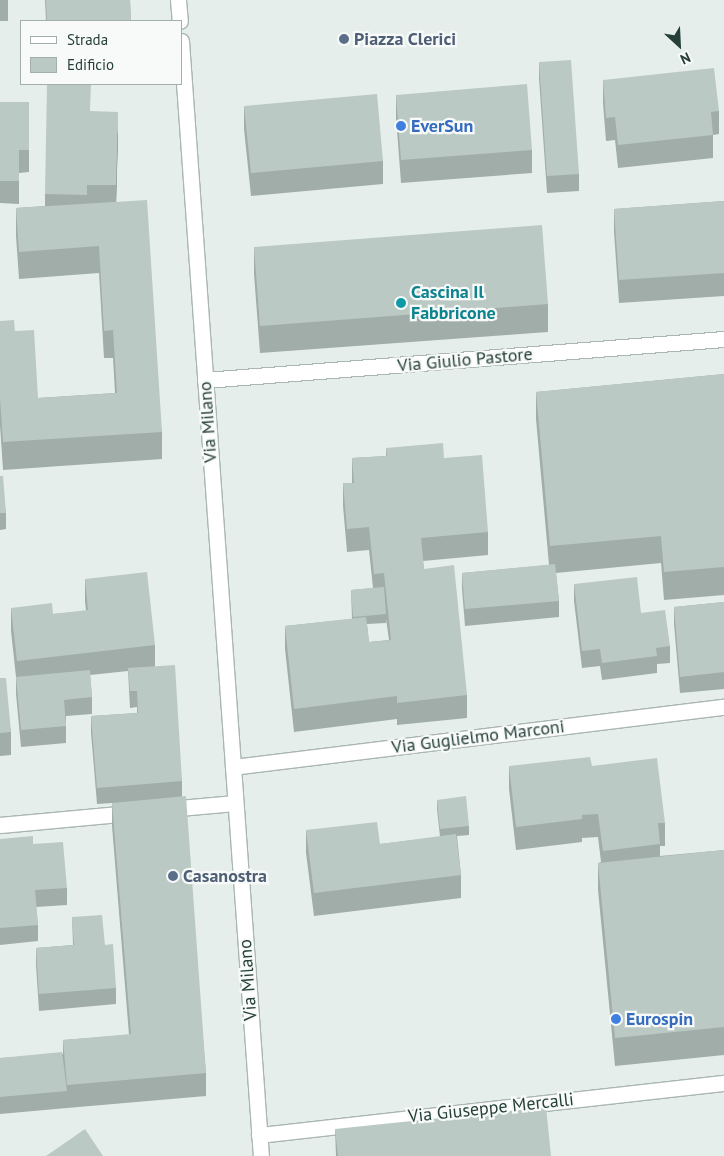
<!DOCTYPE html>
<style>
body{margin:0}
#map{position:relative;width:724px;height:1156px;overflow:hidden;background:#e6eeeb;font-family:"PT Sans",sans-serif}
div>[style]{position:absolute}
.roads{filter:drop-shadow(1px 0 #a9b6b2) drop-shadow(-1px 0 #a9b6b2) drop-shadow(0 1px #a9b6b2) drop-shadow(0 -1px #a9b6b2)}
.minor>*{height:15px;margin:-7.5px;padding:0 7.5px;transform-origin:7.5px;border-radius:7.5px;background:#fff}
.wall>*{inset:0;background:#a1ada9}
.shaded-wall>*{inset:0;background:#838d89}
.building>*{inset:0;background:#bbc9c4}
.dots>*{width:14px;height:14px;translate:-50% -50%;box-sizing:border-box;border:2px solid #f7faf9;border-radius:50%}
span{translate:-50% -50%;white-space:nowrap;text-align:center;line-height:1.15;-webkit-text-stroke:4.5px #f7faf9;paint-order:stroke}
.service-label{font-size:18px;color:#4e5e75;font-weight:700}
.left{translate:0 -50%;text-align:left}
.shop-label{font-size:18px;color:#366cbe;font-weight:700}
.culture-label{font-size:18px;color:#0d838f;font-weight:700}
.street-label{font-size:18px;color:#263f39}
.legend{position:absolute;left:20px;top:20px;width:162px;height:65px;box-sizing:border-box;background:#f7faf9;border:1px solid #a3afac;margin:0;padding:6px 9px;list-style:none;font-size:15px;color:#263f39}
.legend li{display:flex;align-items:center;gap:10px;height:25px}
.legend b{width:25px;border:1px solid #a3afac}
.north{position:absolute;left:654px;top:20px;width:50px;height:50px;-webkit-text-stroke:4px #f7faf9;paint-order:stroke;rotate:155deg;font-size:14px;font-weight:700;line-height:20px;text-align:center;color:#263f39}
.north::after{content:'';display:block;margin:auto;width:18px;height:22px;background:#263f39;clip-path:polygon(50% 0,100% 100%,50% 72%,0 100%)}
</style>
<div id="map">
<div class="roads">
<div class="minor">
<i style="left:178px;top:0;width:21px;rotate:85deg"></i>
<i style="left:181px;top:41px;width:1118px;rotate:85.9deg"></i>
<i style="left:205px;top:380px;width:521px;rotate:-4.52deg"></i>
<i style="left:233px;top:767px;width:495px;rotate:-7deg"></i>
<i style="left:168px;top:809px;width:67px;rotate:-5.1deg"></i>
<i style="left:0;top:825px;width:131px;rotate:-5.3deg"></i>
<i style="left:259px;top:1135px;width:468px;rotate:-6.4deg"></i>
</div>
</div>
<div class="wall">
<i style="clip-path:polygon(0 0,8px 0,8px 21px,0 21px)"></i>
<i style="clip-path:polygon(45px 0,130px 0,131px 21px,46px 21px)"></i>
<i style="clip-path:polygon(539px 62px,579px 174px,579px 191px,547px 193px,539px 78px)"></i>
<i style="clip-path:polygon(603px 80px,719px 111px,719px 134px,713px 135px,713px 158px,618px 168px,615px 140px,606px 141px,603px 103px)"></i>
<i style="clip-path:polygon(396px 95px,532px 150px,532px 173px,401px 183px,396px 117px)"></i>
<i style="clip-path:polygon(0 102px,29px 102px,29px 172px,19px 173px,19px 204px,0 203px)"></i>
<i style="clip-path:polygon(244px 106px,383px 161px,383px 184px,251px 196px,244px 129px)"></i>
<i style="clip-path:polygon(91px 111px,118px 134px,116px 202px,162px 432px,162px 459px,3px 470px,0 425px,0 321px,15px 331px,38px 398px,115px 393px,113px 358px,104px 358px,99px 273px,19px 279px,16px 236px,16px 208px,45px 206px,45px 194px)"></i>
<i style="clip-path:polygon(724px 201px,724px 296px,619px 303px,614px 232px,614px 209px)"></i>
<i style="clip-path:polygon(254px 247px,548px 304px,548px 332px,260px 353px,254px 274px)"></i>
<i style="clip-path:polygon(724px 374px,724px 595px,664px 600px,661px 563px,556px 573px,559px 601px,559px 617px,465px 626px,462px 589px,462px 573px,549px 565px,536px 419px,536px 392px)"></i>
<i style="clip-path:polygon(evenodd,386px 448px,444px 458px,488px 532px,488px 555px,423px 561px,424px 569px,467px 695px,467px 718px,397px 725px,397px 719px,294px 732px,285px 649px,285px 626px,352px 619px,351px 590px,373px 588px,369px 550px,347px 552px,343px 506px,343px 483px,352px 483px,352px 458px,386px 456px,386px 448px,386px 619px,389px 640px,369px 642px,367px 624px,386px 623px,386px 619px)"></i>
<i style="clip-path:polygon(0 476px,6px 513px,6px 529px,0 530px)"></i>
<i style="clip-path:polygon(85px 579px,155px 645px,155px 666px,182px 781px,182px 797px,206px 1073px,206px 1096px,67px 1108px,0 1114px,0 1058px,63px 1054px,63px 1040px,129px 1035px,112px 826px,112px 803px,97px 804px,91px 733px,91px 716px,137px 713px,137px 707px,130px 708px,128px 671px,90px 675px,92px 697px,92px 714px,66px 716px,66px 743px,21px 747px,16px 694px,16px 677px,11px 631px,11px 608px,53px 614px,86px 611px,85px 601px)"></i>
<i style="clip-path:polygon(574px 584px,641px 613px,670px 646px,670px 663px,657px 664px,657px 673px,602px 680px,600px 666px,582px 668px,574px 601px)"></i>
<i style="clip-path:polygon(724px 602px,724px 689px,680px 693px,674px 624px,674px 607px)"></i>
<i style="clip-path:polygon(0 678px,11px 732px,11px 755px,0 756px)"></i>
<i style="clip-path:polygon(509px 766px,592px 766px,665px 823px,665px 846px,660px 846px,660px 856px,724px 850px,724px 1055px,615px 1066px,598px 890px,598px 863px,601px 862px,598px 837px,582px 838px,582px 842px,516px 850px,509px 789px)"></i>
<i style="clip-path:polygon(437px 800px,469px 826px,469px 835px,457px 836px,461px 875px,461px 898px,314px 916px,306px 853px,306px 830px,380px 844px,440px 837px,437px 809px)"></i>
<i style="clip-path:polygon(0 839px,33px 844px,67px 888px,67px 905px,36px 907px,38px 925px,38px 941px,0 945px)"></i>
<i style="clip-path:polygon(72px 917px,105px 945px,116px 988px,116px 1004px,39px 1011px,36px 965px,36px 948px,73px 945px)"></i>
<i style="clip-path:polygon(335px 1129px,551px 1156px,336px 1156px)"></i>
</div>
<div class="shaded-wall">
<i style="clip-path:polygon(118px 112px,118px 134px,116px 208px,116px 185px)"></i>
</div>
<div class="building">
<i style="clip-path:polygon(46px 0,130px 0,131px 21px,47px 21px)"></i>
<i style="clip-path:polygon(571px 60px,579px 174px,547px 176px,539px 62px)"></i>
<i style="clip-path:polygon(714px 68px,719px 111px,711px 112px,713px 135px,618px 145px,615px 117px,606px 118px,603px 80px)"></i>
<i style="clip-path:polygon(47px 84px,91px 84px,90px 111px,118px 112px,116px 185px,87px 185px,87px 195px,45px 194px)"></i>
<i style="clip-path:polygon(527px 84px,532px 150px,401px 160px,396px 95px)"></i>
<i style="clip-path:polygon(377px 94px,383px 161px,251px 173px,244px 106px)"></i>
<i style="clip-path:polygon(0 102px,29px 102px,29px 150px,19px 150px,19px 181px,0 181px)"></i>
<i style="clip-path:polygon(147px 200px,162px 432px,3px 442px,0 398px,0 321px,14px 320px,15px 331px,34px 330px,38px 398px,117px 393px,113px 330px,104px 331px,99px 246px,19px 252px,16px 208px)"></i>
<i style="clip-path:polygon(724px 201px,724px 273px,619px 280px,614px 209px)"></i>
<i style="clip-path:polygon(542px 225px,548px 304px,260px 326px,254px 247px)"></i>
<i style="clip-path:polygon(724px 374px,724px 567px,664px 572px,661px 536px,550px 546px,536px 392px)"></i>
<i style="clip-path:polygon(443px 443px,444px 458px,482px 455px,488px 532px,421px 538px,424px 569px,454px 565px,467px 695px,397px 703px,397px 696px,294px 709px,285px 626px,366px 617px,369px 642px,391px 640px,384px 573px,374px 574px,369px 527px,347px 529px,343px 483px,354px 483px,352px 458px,387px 456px,386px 448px)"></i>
<i style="clip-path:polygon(0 476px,3px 476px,6px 513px,0 513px)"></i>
<i style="clip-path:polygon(555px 564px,559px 601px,465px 609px,462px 573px)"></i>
<i style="clip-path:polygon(147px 572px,155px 645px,17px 661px,11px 608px,52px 603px,53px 614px,88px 610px,85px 579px)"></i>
<i style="clip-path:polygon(637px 577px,641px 613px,665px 610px,670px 646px,656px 648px,657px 656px,602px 663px,600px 649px,582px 651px,574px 584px)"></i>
<i style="clip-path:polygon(384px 587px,386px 614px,353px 617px,351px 590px)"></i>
<i style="clip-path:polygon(724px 602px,724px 672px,680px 677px,674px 607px)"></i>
<i style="clip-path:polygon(175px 665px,182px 781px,97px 788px,91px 716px,138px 713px,137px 691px,130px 691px,128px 668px)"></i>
<i style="clip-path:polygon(90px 670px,92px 697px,64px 700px,66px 726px,21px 730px,16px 677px)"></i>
<i style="clip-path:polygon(0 678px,6px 678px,11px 732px,0 733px)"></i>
<i style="clip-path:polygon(590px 757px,592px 766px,657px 758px,665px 823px,658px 823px,660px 844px,603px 851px,598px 814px,582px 815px,582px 819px,516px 827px,509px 766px)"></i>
<i style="clip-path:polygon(186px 796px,206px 1073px,67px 1085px,63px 1040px,131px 1034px,112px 803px)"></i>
<i style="clip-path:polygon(466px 796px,469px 826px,440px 829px,437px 800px)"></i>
<i style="clip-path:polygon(377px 822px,380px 844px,456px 834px,461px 875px,314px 893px,306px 830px)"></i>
<i style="clip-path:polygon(33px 836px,33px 844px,63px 842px,67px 888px,35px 890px,38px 925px,0 928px,0 839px)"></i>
<i style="clip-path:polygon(724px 850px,724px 1027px,615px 1038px,598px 863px)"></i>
<i style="clip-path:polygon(102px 915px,105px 945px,113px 944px,116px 988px,39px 994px,36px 948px,74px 945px,72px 917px)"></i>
<i style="clip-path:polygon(62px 1052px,67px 1091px,0 1097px,0 1058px)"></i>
<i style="clip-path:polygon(546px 1107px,551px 1156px,338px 1156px,335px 1129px)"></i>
<i style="clip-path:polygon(85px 1129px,103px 1156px,46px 1156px)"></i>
</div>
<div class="dots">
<i style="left:344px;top:39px;background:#5c6f8a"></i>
<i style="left:401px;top:126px;background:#3f7fe0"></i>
<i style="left:401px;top:303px;background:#0f9aa8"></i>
<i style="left:173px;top:876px;background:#5c6f8a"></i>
<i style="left:616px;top:1019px;background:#3f7fe0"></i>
</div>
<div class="service-label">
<span class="left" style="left:354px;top:39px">Piazza Clerici</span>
<span class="left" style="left:183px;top:876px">Casanostra</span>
</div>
<div class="shop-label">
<span class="left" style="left:411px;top:126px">EverSun</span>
<span class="left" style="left:626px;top:1019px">Eurospin</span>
</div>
<div class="culture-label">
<span class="left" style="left:411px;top:303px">Cascina Il<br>Fabbricone</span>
</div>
<div class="street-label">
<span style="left:465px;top:360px;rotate:-5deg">Via Giulio Pastore</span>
<span style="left:208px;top:422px;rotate:-94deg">Via Milano</span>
<span style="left:478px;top:737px;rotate:-7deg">Via Guglielmo Marconi</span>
<span style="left:248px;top:980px;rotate:-94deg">Via Milano</span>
<span style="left:491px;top:1108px;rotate:-6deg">Via Giuseppe Mercalli</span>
</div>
<ul class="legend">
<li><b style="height:6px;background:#fff"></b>Strada</li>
<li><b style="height:14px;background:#bbc9c4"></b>Edificio</li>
</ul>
<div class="north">N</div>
</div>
